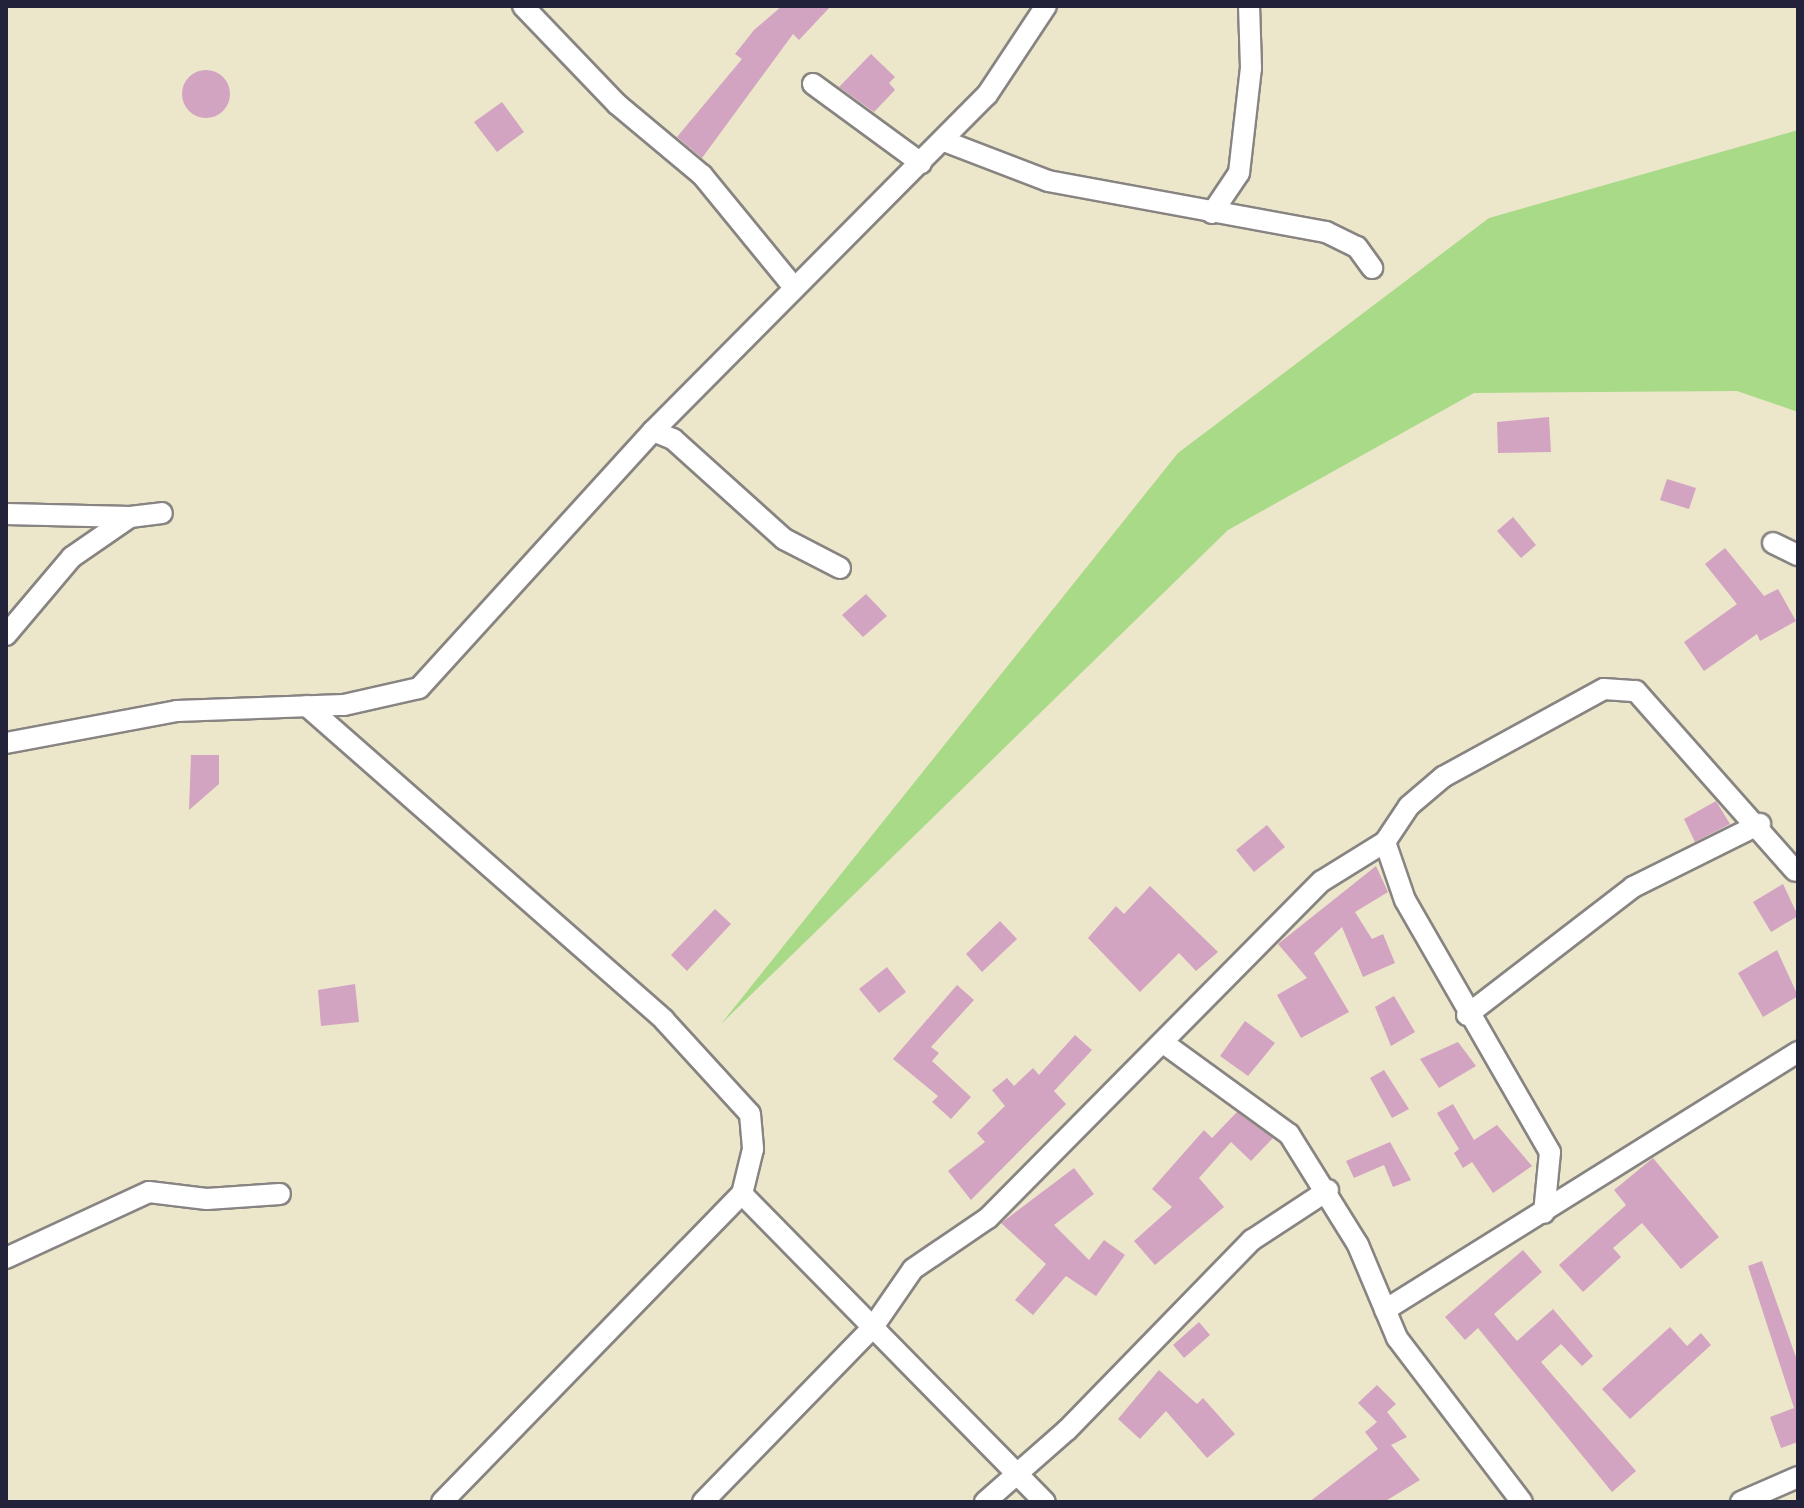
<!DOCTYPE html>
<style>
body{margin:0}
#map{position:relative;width:1804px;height:1508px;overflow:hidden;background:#ece6ca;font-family:"Comic Neue",sans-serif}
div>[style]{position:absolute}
.green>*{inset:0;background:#a8da88}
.building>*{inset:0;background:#d2a4c1}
.round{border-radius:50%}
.roads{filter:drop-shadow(2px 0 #878482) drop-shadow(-2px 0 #878482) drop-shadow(0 2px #878482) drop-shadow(0 -2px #878482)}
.street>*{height:20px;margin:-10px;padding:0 10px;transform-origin:10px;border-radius:10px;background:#fff}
span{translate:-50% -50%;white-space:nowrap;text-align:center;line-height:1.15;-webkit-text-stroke:8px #f7f3e8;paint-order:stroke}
.frame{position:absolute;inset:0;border:8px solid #22223b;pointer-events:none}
</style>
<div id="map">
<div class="green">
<i style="clip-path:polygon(1798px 130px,1798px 412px,1737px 391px,1474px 393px,1228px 530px,721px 1024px,1178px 453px,1489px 218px)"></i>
</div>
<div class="building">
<i style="clip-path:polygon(782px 6px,831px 6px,799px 40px,793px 34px,702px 158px,677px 137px,742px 59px,735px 54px,754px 30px)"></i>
<i style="clip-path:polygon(871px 54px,895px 77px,889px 83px,895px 90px,874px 112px,839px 87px)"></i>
<i class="round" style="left:182px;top:70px;width:48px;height:48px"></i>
<i style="clip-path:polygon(502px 102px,524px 132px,497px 152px,474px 122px)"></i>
<i style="clip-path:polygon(1549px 417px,1551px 452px,1498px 453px,1497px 422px)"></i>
<i style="clip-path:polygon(1667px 479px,1696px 488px,1689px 509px,1660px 500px)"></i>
<i style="clip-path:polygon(1513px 517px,1536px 545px,1521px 558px,1497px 531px)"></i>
<i style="clip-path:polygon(1725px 548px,1764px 596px,1778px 589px,1796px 621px,1760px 641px,1757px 634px,1704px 671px,1684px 642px,1737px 604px,1705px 564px)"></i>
<i style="clip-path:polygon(866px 594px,887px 616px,863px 637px,842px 615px)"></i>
<i style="clip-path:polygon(191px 755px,219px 755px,219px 784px,189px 810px)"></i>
<i style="clip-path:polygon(1716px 801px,1730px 824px,1695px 842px,1684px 819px)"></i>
<i style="clip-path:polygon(1267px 825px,1285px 847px,1254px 872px,1236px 850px)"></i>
<i style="clip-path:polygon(1376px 866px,1388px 892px,1355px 912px,1372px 939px,1383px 934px,1395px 963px,1363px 977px,1342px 927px,1314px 953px,1349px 1012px,1301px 1038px,1277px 995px,1307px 978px,1278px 944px)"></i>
<i style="clip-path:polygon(1783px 884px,1798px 916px,1771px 932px,1753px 902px)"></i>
<i style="clip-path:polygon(1150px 886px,1218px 952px,1196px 971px,1179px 953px,1140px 992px,1088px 938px,1116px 906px,1124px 914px)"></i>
<i style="clip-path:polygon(715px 909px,731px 924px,687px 971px,671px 955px)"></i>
<i style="clip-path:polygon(1000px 921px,1017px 939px,982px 972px,966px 954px)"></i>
<i style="clip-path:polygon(1777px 950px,1798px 996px,1763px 1017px,1738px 973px)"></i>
<i style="clip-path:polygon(887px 967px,906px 992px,879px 1013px,859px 989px)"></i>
<i style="clip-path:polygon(355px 984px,359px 1022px,321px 1026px,318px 990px)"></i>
<i style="clip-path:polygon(957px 985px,974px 1000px,931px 1047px,939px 1053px,932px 1061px,971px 1097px,951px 1119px,932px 1102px,938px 1096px,893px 1059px)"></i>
<i style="clip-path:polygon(1394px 996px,1415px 1032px,1391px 1046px,1375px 1007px)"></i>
<i style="clip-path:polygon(1245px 1021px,1275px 1043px,1248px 1076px,1220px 1056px)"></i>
<i style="clip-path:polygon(1075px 1035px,1092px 1050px,1054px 1091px,1066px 1104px,971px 1200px,948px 1171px,985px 1142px,977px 1133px,1005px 1106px,992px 1090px,1007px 1078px,1014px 1086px,1033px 1068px,1039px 1075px)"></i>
<i style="clip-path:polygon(1458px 1042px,1476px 1066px,1439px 1088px,1420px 1059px)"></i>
<i style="clip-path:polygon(1384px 1070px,1409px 1109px,1392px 1118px,1370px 1078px)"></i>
<i style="clip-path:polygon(1453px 1104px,1474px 1140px,1497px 1125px,1532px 1166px,1493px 1193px,1472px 1162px,1463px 1168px,1454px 1153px,1459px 1149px,1437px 1113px)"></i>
<i style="clip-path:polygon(1237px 1112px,1273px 1138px,1251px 1161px,1231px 1142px,1199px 1178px,1224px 1207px,1155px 1265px,1134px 1241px,1172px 1207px,1152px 1189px,1204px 1130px,1212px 1138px)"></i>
<i style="clip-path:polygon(1390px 1142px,1411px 1180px,1393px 1187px,1384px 1165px,1354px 1178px,1346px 1161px)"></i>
<i style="clip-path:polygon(1653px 1158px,1719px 1237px,1681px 1269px,1642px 1223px,1613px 1248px,1621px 1257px,1583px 1292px,1559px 1265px,1626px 1205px,1614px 1190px)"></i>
<i style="clip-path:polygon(1074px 1168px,1094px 1194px,1054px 1225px,1089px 1260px,1104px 1240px,1125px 1255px,1096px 1296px,1066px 1276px,1033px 1315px,1015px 1300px,1046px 1264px,1001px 1223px)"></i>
<i style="clip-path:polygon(1523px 1250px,1542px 1272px,1494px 1314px,1517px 1341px,1553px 1309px,1593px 1356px,1582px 1366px,1561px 1344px,1541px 1362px,1636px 1471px,1612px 1492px,1478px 1328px,1465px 1340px,1445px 1317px)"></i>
<i style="clip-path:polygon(1762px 1261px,1798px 1363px,1798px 1442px,1781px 1448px,1770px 1417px,1794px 1408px,1748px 1266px)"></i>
<i style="clip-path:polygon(1199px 1322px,1210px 1335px,1184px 1358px,1173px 1345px)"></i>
<i style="clip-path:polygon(1670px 1327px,1687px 1346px,1701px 1333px,1711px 1345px,1630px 1419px,1602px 1389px)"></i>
<i style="clip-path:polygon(1159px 1370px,1197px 1404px,1203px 1398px,1235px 1434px,1207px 1458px,1166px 1411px,1140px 1439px,1118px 1419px)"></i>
<i style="clip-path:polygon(1377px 1385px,1396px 1404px,1387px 1412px,1407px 1437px,1391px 1445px,1420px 1480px,1384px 1502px,1309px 1502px,1378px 1449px,1365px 1432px,1377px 1422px,1358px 1403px)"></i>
</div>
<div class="roads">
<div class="street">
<i style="left:523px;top:6px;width:136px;rotate:46.2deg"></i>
<i style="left:617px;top:104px;width:111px;rotate:39.9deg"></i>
<i style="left:702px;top:175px;width:144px;rotate:50.7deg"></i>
<i style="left:813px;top:84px;width:134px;rotate:36.2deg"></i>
<i style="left:944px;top:141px;width:111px;rotate:21deg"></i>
<i style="left:1048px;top:181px;width:283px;rotate:10.4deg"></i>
<i style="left:1326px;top:232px;width:34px;rotate:26deg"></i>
<i style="left:1357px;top:247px;width:26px;rotate:54deg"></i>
<i style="left:1212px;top:213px;width:48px;rotate:-56deg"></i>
<i style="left:1239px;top:173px;width:106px;rotate:-83.5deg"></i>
<i style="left:1251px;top:68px;width:62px;rotate:-91.8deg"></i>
<i style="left:653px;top:431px;width:22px;rotate:22deg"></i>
<i style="left:673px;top:439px;width:149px;rotate:42deg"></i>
<i style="left:784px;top:539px;width:63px;rotate:27.4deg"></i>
<i style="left:6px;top:514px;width:124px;rotate:1.4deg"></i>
<i style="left:1773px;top:543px;width:28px;rotate:26deg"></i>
<i style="left:6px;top:635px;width:102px;rotate:-49.8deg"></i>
<i style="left:72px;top:557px;width:70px;rotate:-34.6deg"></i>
<i style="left:130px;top:517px;width:32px;rotate:-7deg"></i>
<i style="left:307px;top:706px;width:475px;rotate:41.3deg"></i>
<i style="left:664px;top:1020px;width:127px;rotate:47.5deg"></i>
<i style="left:750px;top:1114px;width:35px;rotate:85deg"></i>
<i style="left:753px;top:1149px;width:46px;rotate:103.7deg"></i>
<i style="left:6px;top:743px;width:174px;rotate:-10.6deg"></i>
<i style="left:177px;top:711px;width:167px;rotate:-2.1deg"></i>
<i style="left:344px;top:705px;width:77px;rotate:-12.8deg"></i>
<i style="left:419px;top:688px;width:348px;rotate:-47.7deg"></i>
<i style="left:653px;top:431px;width:474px;rotate:-45.2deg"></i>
<i style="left:987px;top:95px;width:107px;rotate:-56.5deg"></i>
<i style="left:1385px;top:842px;width:61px;rotate:71deg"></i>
<i style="left:1405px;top:900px;width:291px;rotate:60.1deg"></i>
<i style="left:1550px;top:1152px;width:61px;rotate:95.6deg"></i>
<i style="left:1467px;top:1015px;width:210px;rotate:-37.6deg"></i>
<i style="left:1633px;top:887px;width:142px;rotate:-26.4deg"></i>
<i style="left:1165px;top:1044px;width:153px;rotate:36deg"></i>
<i style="left:1289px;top:1134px;width:131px;rotate:58.1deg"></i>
<i style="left:1358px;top:1245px;width:101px;rotate:67.2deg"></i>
<i style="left:1397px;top:1338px;width:206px;rotate:52.7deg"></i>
<i style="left:6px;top:1258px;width:157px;rotate:-24.8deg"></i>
<i style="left:149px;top:1192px;width:58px;rotate:6.9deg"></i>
<i style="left:207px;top:1199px;width:73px;rotate:-3.9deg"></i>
<i style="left:1385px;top:1310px;width:487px;rotate:-32deg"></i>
<i style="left:442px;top:1502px;width:430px;rotate:-45.8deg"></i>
<i style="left:742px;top:1194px;width:432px;rotate:45.5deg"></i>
<i style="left:703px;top:1502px;width:244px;rotate:-45.8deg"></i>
<i style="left:873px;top:1327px;width:70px;rotate:-55.4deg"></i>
<i style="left:913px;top:1269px;width:91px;rotate:-34.2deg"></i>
<i style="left:988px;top:1218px;width:474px;rotate:-45.3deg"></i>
<i style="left:1322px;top:881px;width:74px;rotate:-31.8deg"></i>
<i style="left:1385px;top:842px;width:43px;rotate:-56.3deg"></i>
<i style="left:1409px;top:806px;width:45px;rotate:-40.5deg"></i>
<i style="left:1443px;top:777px;width:183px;rotate:-28.7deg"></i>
<i style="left:1604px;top:689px;width:32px;rotate:4deg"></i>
<i style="left:1636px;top:691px;width:240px;rotate:48.5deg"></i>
<i style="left:985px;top:1502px;width:109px;rotate:-41.3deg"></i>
<i style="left:1067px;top:1430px;width:265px;rotate:-45.8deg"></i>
<i style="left:1252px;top:1240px;width:91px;rotate:-33.3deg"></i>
<i style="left:1741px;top:1502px;width:62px;rotate:-23.7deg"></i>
</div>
</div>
<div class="frame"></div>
</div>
